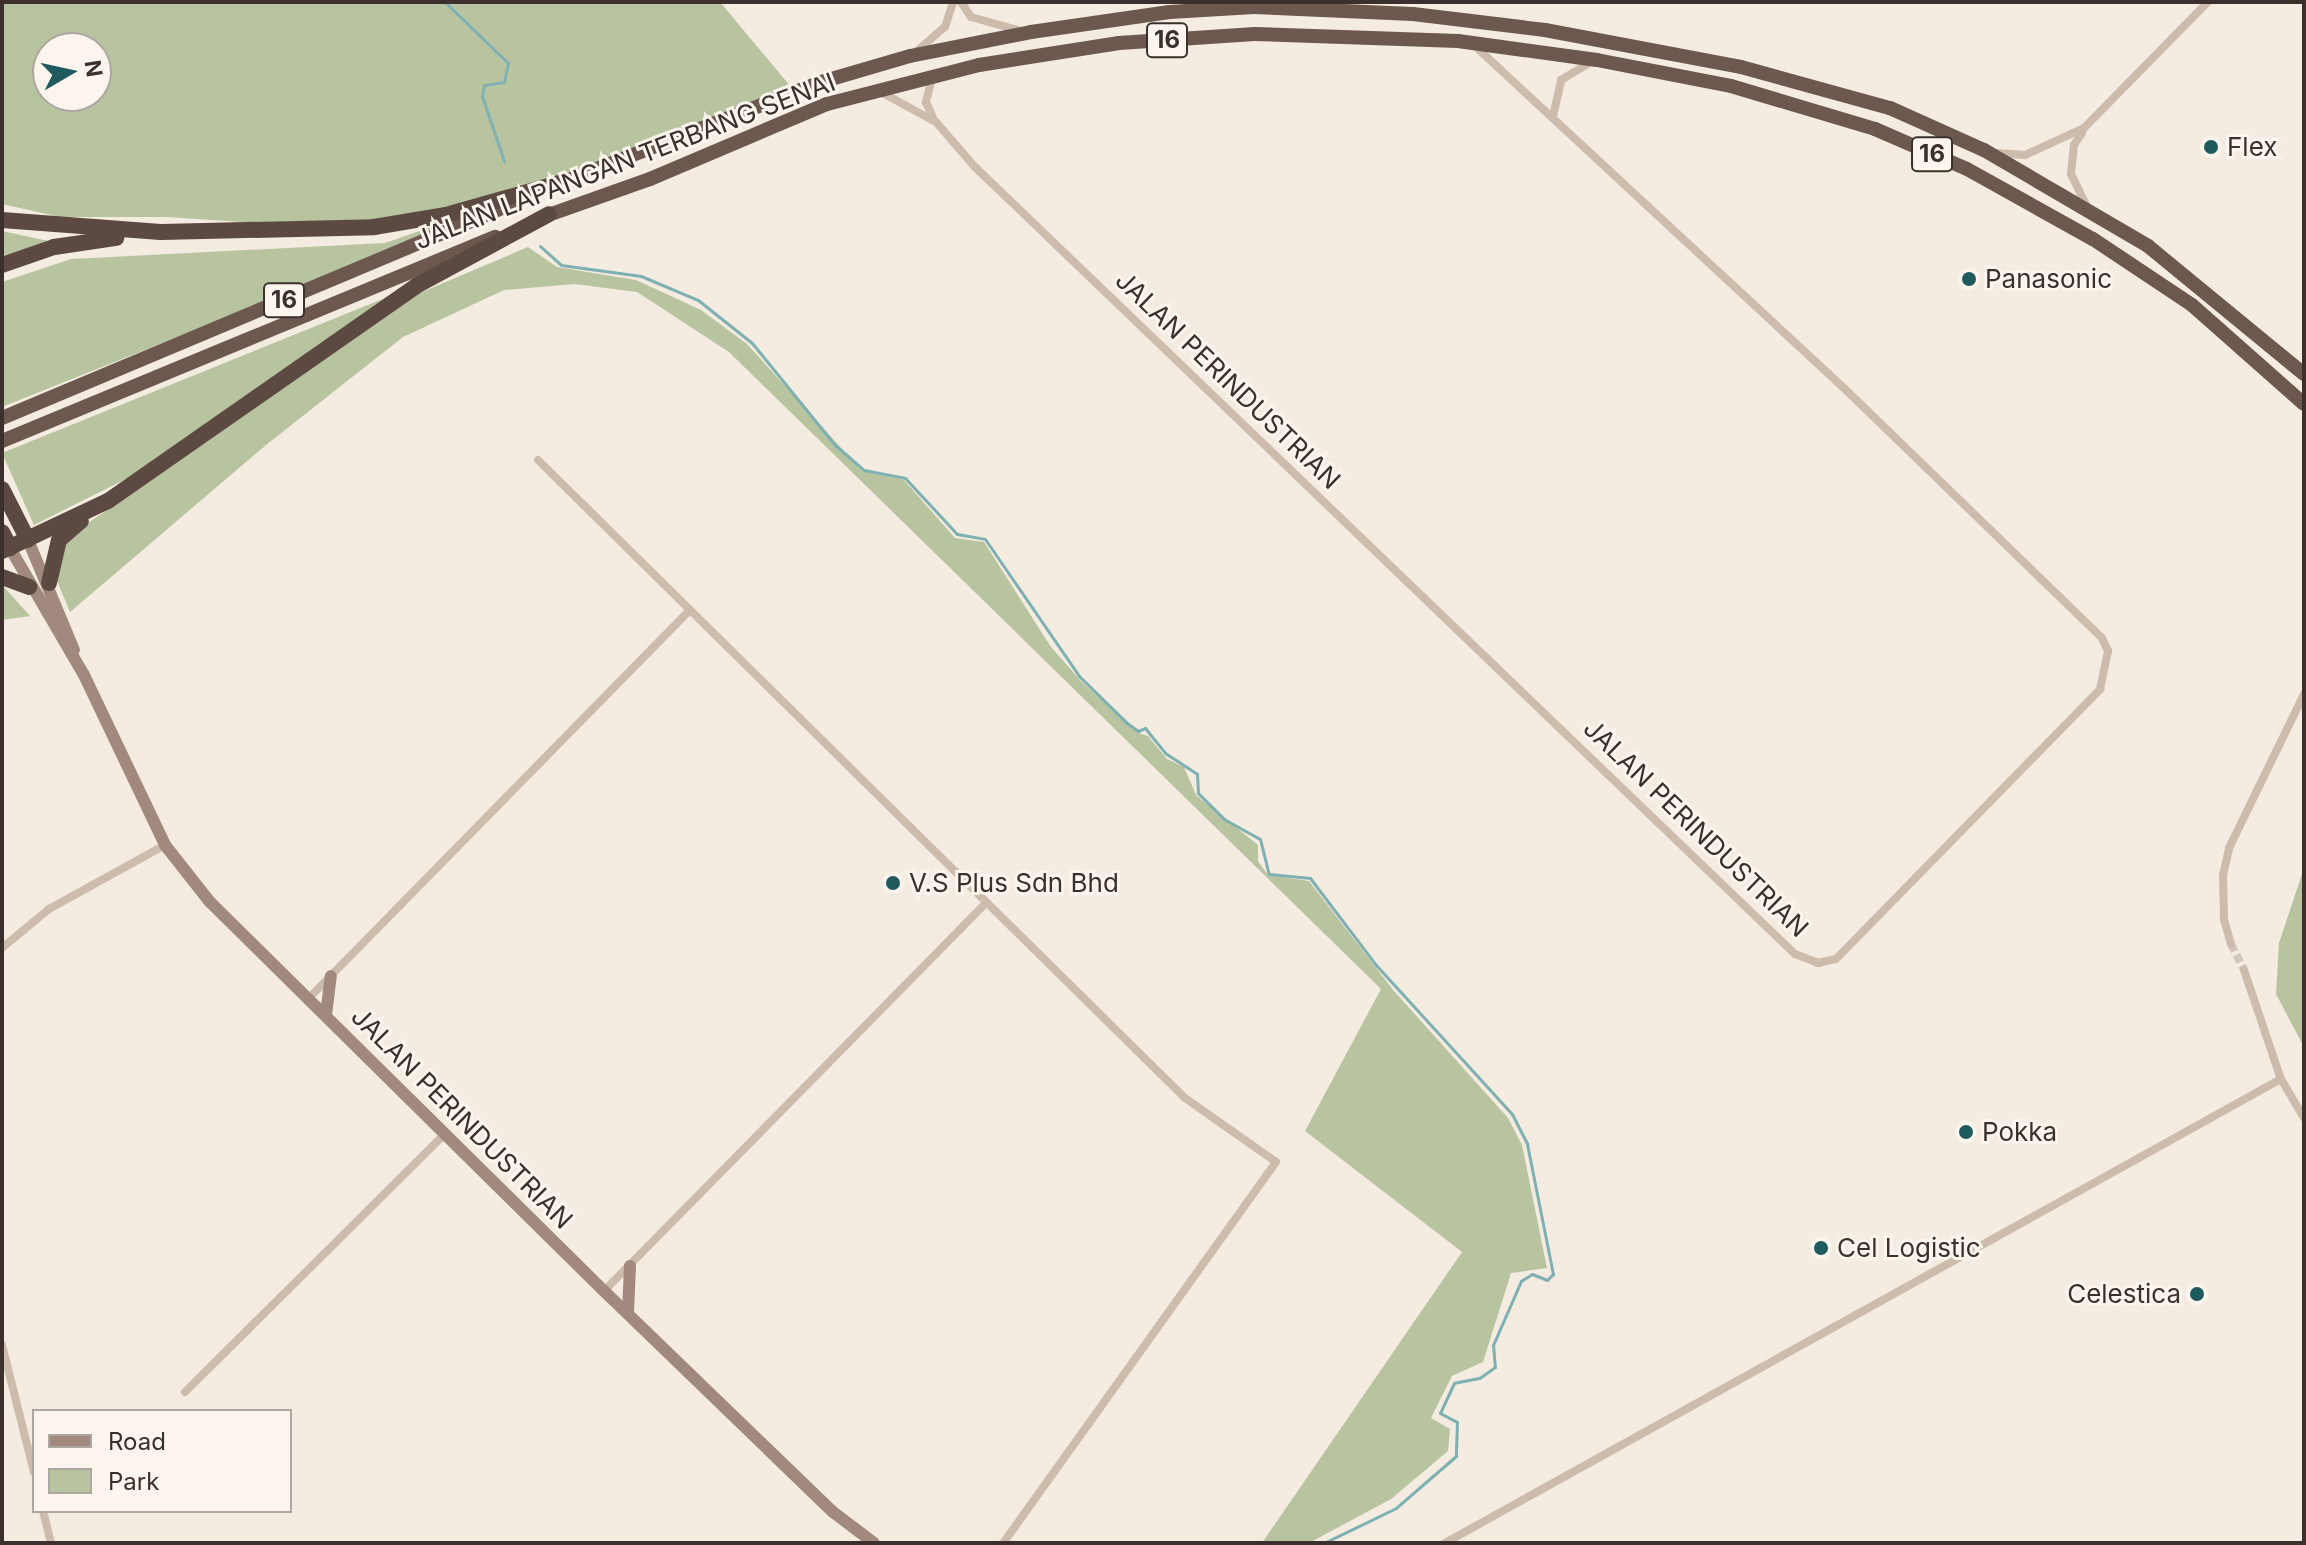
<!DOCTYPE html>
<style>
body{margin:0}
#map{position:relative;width:2306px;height:1545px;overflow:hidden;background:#f4ebe1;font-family:Inter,sans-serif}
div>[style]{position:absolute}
.green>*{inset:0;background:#b8c4a0}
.stream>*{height:3px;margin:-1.5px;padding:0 1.5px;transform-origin:1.5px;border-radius:1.5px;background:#7fb0b2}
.minor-tunnel>*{height:8px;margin-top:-4px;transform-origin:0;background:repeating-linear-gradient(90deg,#cfc6bd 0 8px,transparent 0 12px)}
.minor>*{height:8px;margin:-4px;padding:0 4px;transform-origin:4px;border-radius:4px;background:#cdbbac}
.secondary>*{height:12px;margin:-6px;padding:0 6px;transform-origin:6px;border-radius:6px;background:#a18a7d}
.trunk>*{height:14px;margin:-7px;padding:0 7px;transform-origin:7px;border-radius:7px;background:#6c584f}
.motorway>*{height:16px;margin:-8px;padding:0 8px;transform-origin:8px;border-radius:8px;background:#5c4a42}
.dots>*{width:22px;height:22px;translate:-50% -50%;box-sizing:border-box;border:4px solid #fbf5ee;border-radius:50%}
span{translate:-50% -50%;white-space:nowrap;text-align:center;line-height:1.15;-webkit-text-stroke:6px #fbf5ee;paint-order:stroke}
.shield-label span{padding:2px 6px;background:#fbf5ee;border:2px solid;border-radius:6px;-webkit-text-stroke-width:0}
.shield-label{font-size:24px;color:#3b302b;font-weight:700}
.poi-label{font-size:26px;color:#3b302b}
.left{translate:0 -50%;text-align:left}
.right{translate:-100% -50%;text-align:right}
.street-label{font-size:26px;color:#3b302b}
.frame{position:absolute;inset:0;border:4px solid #3b302b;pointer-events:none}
.legend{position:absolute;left:32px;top:1409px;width:260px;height:104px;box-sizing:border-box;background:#fbf5ee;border:2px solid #aea6a0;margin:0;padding:10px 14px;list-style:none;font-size:24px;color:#3b302b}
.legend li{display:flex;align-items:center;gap:16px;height:40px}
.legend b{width:40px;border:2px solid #aea6a0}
.north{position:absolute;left:32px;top:32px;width:80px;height:80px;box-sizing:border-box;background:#fbf5ee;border:2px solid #aea6a0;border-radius:50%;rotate:81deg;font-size:22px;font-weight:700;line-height:32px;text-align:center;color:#3b302b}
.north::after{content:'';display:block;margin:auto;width:28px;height:36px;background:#1f5a5e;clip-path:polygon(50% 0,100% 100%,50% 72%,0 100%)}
</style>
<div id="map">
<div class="green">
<i style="clip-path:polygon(evenodd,2px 2px,720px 2px,791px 87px,543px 183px,453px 210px,313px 227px,168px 217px,60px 217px,2px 204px,2px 2px,48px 48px,96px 48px,96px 96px,48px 96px,48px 48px)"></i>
<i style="clip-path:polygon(434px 226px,441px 228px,437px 233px,2px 407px,2px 282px,71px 259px,385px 243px)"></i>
<i style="clip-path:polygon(2px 231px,53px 242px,2px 256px)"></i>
<i style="clip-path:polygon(528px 247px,557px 267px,636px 280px,701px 310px,747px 344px,862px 471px,904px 480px,955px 538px,984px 542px,1051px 647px,1081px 681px,1138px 733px,1148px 736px,1167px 759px,1184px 767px,1196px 795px,1258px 845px,1258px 861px,1268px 875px,1309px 881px,1394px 991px,1508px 1118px,1522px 1145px,1547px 1268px,1511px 1273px,1483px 1362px,1452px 1376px,1431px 1418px,1450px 1429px,1448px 1451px,1391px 1499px,1309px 1543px,1262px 1543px,1462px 1252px,1305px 1131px,1381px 989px,729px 352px,637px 292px,575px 284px,504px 290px,403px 337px,266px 445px,70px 612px,53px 571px,71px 535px,415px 295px)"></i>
<i style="clip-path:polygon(400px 292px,144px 470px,34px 525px,2px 453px)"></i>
<i style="clip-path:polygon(2px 587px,5px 588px,30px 616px,2px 620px)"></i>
<i style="clip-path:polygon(2304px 868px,2304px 1047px,2276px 994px,2279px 943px)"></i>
</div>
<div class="stream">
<i style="left:445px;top:2px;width:88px;rotate:44.1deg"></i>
<i style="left:508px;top:63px;width:19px;rotate:102deg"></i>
<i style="left:504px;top:82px;width:20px;rotate:171deg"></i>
<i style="left:484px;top:85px;width:11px;rotate:100deg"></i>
<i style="left:482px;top:96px;width:69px;rotate:71.3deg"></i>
<i style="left:540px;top:246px;width:28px;rotate:42deg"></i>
<i style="left:561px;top:265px;width:81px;rotate:7.8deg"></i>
<i style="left:641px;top:276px;width:62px;rotate:22.8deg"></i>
<i style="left:698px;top:300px;width:69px;rotate:38.5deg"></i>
<i style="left:752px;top:343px;width:132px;rotate:50.9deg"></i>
<i style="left:835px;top:445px;width:38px;rotate:41deg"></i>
<i style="left:864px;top:470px;width:42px;rotate:11deg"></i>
<i style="left:905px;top:478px;width:76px;rotate:47.1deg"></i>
<i style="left:957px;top:534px;width:28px;rotate:10deg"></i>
<i style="left:985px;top:539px;width:166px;rotate:55.5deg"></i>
<i style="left:1079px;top:676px;width:67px;rotate:44.4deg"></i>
<i style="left:1127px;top:723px;width:14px;rotate:36deg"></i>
<i style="left:1138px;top:731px;width:8px;rotate:-23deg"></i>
<i style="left:1145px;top:728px;width:32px;rotate:51deg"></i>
<i style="left:1165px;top:753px;width:38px;rotate:33deg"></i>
<i style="left:1197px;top:774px;width:19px;rotate:87deg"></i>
<i style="left:1198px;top:793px;width:37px;rotate:45deg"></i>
<i style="left:1224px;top:819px;width:41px;rotate:29.1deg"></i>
<i style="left:1260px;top:839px;width:36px;rotate:76deg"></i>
<i style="left:1269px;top:874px;width:41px;rotate:5.6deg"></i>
<i style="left:1310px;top:878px;width:109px;rotate:52.8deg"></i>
<i style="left:1376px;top:965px;width:202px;rotate:47.6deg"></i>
<i style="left:1512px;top:1114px;width:34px;rotate:63deg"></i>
<i style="left:1527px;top:1144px;width:133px;rotate:78.7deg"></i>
<i style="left:1553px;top:1274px;width:8px;rotate:135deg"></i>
<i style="left:1547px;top:1280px;width:16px;rotate:-158deg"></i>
<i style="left:1532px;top:1274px;width:13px;rotate:148deg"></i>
<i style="left:1521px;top:1281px;width:70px;rotate:113.6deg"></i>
<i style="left:1493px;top:1345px;width:22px;rotate:85deg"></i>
<i style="left:1495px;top:1367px;width:19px;rotate:145deg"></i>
<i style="left:1479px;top:1378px;width:25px;rotate:169deg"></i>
<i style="left:1454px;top:1383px;width:33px;rotate:115deg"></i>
<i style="left:1440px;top:1413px;width:19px;rotate:28deg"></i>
<i style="left:1457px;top:1422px;width:34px;rotate:92deg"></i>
<i style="left:1456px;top:1456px;width:79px;rotate:139.1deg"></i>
<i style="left:1396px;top:1508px;width:80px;rotate:154.1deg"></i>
</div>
<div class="minor-tunnel">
<i style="left:2231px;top:944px;width:29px;rotate:63deg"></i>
</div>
<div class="minor">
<i style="left:961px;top:2px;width:18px;rotate:56deg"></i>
<i style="left:971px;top:17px;width:49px;rotate:15.5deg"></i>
<i style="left:917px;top:51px;width:37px;rotate:-41deg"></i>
<i style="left:945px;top:27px;width:26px;rotate:-72deg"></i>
<i style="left:932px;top:79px;width:24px;rotate:105deg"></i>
<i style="left:926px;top:102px;width:17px;rotate:66deg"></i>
<i style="left:881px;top:92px;width:63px;rotate:28.6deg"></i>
<i style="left:936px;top:122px;width:58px;rotate:49.2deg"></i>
<i style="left:974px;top:166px;width:1138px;rotate:43.83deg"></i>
<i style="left:1795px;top:954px;width:25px;rotate:21deg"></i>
<i style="left:1818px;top:963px;width:18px;rotate:-13deg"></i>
<i style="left:1836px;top:959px;width:378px;rotate:-45.6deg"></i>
<i style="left:2100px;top:689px;width:39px;rotate:-78deg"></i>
<i style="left:2108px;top:651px;width:14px;rotate:-115deg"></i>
<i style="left:2102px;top:638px;width:356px;rotate:-135.9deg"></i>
<i style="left:1846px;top:390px;width:503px;rotate:-137.17deg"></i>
<i style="left:1553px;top:116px;width:37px;rotate:-77deg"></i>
<i style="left:1561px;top:80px;width:37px;rotate:-31deg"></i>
<i style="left:2082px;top:133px;width:14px;rotate:124deg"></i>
<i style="left:2074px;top:145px;width:29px;rotate:96deg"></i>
<i style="left:2071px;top:174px;width:34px;rotate:64deg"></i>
<i style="left:1997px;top:153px;width:28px;rotate:4deg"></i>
<i style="left:2025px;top:155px;width:65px;rotate:-24.6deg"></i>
<i style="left:2084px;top:128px;width:177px;rotate:-45.5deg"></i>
<i style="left:538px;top:460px;width:909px;rotate:44.6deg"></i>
<i style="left:1185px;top:1098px;width:111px;rotate:35.1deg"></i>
<i style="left:1276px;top:1162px;width:469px;rotate:125.6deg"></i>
<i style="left:2231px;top:944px;width:26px;rotate:-106deg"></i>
<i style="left:2224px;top:919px;width:44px;rotate:-91.3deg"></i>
<i style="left:2223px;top:875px;width:28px;rotate:-77deg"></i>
<i style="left:2229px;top:848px;width:171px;rotate:-64deg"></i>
<i style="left:2px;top:948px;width:61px;rotate:-39.7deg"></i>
<i style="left:49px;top:909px;width:132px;rotate:-28.9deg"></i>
<i style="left:2244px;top:970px;width:115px;rotate:71.3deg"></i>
<i style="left:2281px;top:1079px;width:45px;rotate:59.5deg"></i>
<i style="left:309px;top:998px;width:540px;rotate:-45.53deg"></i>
<i style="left:604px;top:1291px;width:543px;rotate:-45.45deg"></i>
<i style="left:2px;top:1345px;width:131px;rotate:75.9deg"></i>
<i style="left:185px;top:1392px;width:368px;rotate:-44.8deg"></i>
<i style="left:43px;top:1511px;width:33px;rotate:76deg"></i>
<i style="left:1445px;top:1543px;width:956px;rotate:-29.03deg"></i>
</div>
<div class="secondary">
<i style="left:28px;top:540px;width:119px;rotate:67.3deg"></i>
<i style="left:10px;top:548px;width:147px;rotate:59.8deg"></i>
<i style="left:84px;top:675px;width:188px;rotate:64.5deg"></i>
<i style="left:165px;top:845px;width:71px;rotate:51.8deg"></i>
<i style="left:209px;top:901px;width:555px;rotate:44.64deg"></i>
<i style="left:604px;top:1291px;width:318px;rotate:44deg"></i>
<i style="left:833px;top:1512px;width:51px;rotate:37.1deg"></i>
<i style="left:326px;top:1015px;width:39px;rotate:-83deg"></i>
<i style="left:628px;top:1312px;width:46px;rotate:-87.5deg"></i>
</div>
<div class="trunk">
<i style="left:558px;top:184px;width:282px;rotate:-21.2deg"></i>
<i style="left:821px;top:82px;width:93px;rotate:-16.3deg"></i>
<i style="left:910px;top:56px;width:123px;rotate:-11.2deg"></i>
<i style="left:1031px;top:32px;width:140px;rotate:-8.2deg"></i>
<i style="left:1170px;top:12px;width:84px;rotate:-3.4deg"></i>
<i style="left:1254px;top:7px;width:159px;rotate:2.5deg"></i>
<i style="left:1413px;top:14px;width:133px;rotate:6.9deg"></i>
<i style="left:1545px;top:30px;width:199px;rotate:10.7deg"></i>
<i style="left:1741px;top:67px;width:155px;rotate:15.4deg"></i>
<i style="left:1890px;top:108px;width:103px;rotate:24.1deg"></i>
<i style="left:1984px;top:150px;width:190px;rotate:30.3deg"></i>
<i style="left:2148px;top:246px;width:202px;rotate:39.4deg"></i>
<i style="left:540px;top:218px;width:117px;rotate:-19.5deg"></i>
<i style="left:650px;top:179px;width:192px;rotate:-23deg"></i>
<i style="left:827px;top:104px;width:157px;rotate:-14.4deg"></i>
<i style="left:979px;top:65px;width:142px;rotate:-8.9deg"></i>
<i style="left:1119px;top:43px;width:136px;rotate:-3.8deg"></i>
<i style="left:1255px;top:34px;width:203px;rotate:2deg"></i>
<i style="left:1458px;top:41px;width:140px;rotate:7.8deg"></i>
<i style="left:1597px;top:60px;width:136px;rotate:11deg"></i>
<i style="left:1731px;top:86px;width:150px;rotate:16.6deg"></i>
<i style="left:1875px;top:129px;width:100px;rotate:23.5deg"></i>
<i style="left:1967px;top:169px;width:144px;rotate:29.1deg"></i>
<i style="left:2093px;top:239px;width:119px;rotate:33.7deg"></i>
<i style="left:2192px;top:305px;width:149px;rotate:41.5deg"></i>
<i style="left:2px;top:418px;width:563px;rotate:-22.78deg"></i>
<i style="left:2px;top:441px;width:534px;rotate:-22.48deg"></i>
</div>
<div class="motorway">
<i style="left:2px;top:220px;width:159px;rotate:4.3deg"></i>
<i style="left:161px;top:232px;width:213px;rotate:-1.3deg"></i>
<i style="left:374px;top:227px;width:73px;rotate:-9.5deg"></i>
<i style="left:446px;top:215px;width:125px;rotate:-15.8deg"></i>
<i style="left:2px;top:265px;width:55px;rotate:-19.1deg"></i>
<i style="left:54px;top:247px;width:63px;rotate:-8.3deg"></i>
<i style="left:2px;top:489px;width:57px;rotate:63deg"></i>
<i style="left:2px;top:532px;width:18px;rotate:63deg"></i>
<i style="left:2px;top:551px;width:117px;rotate:-25.3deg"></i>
<i style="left:108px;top:501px;width:376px;rotate:-34.9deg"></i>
<i style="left:416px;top:286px;width:151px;rotate:-28.4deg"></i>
<i style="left:2px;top:577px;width:29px;rotate:20deg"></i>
<i style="left:49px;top:583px;width:44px;rotate:-76.9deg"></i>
<i style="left:59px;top:540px;width:29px;rotate:-41deg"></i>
</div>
<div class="dots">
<i style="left:2211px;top:147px;background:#1f5a5e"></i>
<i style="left:1969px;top:279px;background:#1f5a5e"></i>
<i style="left:893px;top:883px;background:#1f5a5e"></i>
<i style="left:1966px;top:1132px;background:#1f5a5e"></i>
<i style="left:1821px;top:1248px;background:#1f5a5e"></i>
<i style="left:2197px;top:1294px;background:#1f5a5e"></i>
</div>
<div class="shield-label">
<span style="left:1167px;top:40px">16</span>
<span style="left:1932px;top:154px">16</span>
<span style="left:284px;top:300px">16</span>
</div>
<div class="poi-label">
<span class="left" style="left:2227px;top:147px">Flex</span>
<span class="left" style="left:1985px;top:279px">Panasonic</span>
<span class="left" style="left:909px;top:883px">V.S Plus Sdn Bhd</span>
<span class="left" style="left:1982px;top:1132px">Pokka</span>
<span class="left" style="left:1837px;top:1248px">Cel Logistic</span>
<span class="right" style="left:2181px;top:1294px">Celestica</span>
</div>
<div class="street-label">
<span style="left:625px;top:161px;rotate:-21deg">JALAN LAPANGAN TERBANG SENAI</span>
<span style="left:1228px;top:380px;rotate:44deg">JALAN PERINDUSTRIAN</span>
<span style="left:1696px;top:828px;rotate:44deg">JALAN PERINDUSTRIAN</span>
<span style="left:462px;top:1118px;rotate:45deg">JALAN PERINDUSTRIAN</span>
</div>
<div class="frame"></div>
<ul class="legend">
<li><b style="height:10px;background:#a18a7d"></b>Road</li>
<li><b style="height:22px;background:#b8c4a0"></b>Park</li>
</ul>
<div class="north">N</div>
</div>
